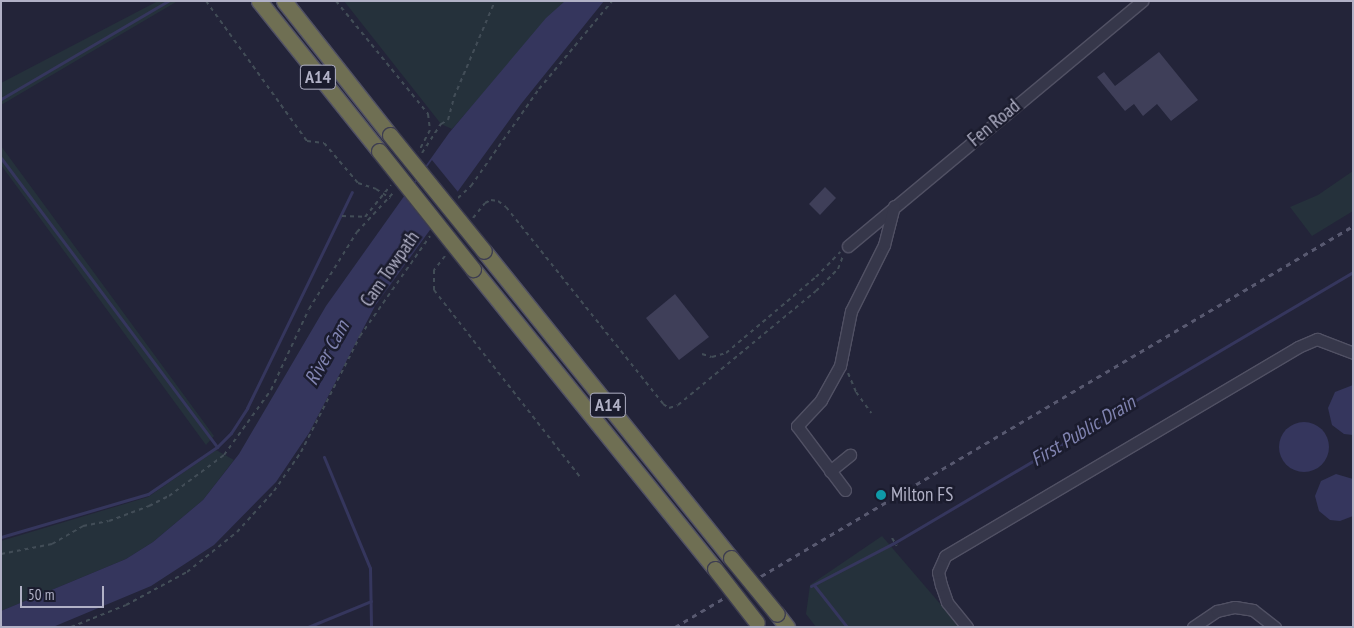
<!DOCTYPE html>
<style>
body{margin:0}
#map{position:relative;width:1354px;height:628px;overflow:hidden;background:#232439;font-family:"PT Sans Narrow",sans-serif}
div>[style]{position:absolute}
.green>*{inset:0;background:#25313b}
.water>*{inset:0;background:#35365d}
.round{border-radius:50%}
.pier>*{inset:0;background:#232439}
.stream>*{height:3px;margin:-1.5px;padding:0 1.5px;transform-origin:1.5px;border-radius:1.5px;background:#35365d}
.building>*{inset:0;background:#3f3f59}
.path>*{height:2px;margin-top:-1px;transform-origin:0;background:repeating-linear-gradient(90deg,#424d57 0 4px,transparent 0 8px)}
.roads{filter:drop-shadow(1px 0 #515164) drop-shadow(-1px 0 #515164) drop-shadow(0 1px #515164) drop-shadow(0 -1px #515164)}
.minor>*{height:11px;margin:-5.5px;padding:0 5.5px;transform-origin:5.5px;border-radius:5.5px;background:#36374a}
.highway>*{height:15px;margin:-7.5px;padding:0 7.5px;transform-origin:7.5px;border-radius:7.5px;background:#6f6f53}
.rail>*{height:3px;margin-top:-1.5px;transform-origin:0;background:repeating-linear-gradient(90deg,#585970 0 5px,transparent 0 10px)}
.bridges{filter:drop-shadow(1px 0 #3e3e51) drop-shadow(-1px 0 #3e3e51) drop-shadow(0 1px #3e3e51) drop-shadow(0 -1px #3e3e51)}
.highway-bridge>*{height:15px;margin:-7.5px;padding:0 7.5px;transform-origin:7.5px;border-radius:7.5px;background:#6f6f53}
.dots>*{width:14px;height:14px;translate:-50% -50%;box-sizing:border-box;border:2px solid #1b1c2e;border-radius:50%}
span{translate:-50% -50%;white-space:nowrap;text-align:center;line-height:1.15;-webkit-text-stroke:5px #1b1c2e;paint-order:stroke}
.shield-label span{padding:1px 4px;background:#1b1c2e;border:1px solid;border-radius:4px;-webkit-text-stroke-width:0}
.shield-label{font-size:18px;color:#b1b1c6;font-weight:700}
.street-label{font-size:19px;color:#b1b1c6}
.poi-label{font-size:19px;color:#b1b1c6}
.left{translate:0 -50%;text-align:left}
.water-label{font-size:20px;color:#8184b1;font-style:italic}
.frame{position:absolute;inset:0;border:2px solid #b1b1c6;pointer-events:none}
.scale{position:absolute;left:20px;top:586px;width:84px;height:22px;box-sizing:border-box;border:2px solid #b1b1c6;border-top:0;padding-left:6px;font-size:15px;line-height:18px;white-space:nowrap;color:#b1b1c6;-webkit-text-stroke:4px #1b1c2e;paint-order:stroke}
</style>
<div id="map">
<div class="green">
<i style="clip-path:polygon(158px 1px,176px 2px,1px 105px,1px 83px)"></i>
<i style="clip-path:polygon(344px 1px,565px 1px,452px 129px,441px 124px)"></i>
<i style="clip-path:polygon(1px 146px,214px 436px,206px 445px,1px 165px)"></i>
<i style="clip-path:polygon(1353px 171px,1353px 211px,1312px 236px,1290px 207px,1318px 195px)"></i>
<i style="clip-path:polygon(216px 450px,234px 460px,203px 500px,153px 542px,126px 559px,1px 611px,1px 541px,148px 497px)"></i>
<i style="clip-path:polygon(882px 536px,960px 627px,816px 627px,806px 614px,810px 585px)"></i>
</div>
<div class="water">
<i style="clip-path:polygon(565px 1px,604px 1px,521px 104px,375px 306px,309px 433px,276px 482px,214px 545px,151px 586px,53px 627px,1px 627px,1px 611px,126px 559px,153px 542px,203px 500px,239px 454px,326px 306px,449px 133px,546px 18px)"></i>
<i style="clip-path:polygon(1353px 385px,1353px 435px,1344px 434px,1332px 425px,1328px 408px,1335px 392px)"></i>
<i class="round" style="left:1279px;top:422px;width:50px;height:50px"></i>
<i style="clip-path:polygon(1336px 474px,1353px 479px,1353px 516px,1340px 521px,1330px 520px,1319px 511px,1315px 496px,1321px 481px)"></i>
</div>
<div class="pier">
<i style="clip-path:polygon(432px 160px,458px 192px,431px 230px,405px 197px)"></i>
</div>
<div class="stream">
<i style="left:1px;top:99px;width:194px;rotate:-30.4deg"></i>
<i style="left:1px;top:158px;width:361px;rotate:53.2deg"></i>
<i style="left:324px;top:457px;width:120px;rotate:67.5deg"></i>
<i style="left:370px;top:568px;width:59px;rotate:89deg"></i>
<i style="left:1px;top:537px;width:153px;rotate:-16.3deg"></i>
<i style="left:148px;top:494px;width:83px;rotate:-34.3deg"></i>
<i style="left:217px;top:447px;width:20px;rotate:-45deg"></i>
<i style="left:231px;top:433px;width:30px;rotate:-57deg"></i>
<i style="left:247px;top:408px;width:240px;rotate:-64.1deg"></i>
<i style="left:814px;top:585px;width:53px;rotate:51.8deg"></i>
<i style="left:811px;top:586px;width:93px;rotate:-27.4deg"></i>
<i style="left:894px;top:543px;width:533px;rotate:-30.56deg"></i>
<i style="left:308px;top:627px;width:68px;rotate:-22.4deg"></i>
</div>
<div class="building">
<i style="clip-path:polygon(1159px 52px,1198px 100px,1171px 121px,1157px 104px,1143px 116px,1134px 104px,1125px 111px,1097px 77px,1104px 72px,1115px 86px)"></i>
<i style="clip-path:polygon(825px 187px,836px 198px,820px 215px,809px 204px)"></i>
<i style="clip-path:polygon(675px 294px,709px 337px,679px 360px,646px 318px)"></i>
</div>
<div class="path">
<i style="left:206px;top:1px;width:173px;rotate:54.2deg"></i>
<i style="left:307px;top:141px;width:17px;rotate:7deg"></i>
<i style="left:324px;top:143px;width:52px;rotate:49.6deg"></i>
<i style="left:358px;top:183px;width:19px;rotate:18deg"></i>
<i style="left:376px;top:189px;width:17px;rotate:33deg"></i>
<i style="left:336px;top:1px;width:146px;rotate:50.8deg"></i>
<i style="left:428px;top:114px;width:16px;rotate:83deg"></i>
<i style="left:430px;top:130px;width:24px;rotate:118deg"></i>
<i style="left:422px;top:153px;width:35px;rotate:-57deg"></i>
<i style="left:441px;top:124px;width:8px;rotate:-30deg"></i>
<i style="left:448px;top:120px;width:24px;rotate:-75deg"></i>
<i style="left:454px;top:97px;width:104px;rotate:-66.9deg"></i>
<i style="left:458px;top:198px;width:18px;rotate:-43deg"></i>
<i style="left:471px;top:186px;width:118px;rotate:-55deg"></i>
<i style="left:539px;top:89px;width:114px;rotate:-50.3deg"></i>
<i style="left:342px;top:216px;width:23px;rotate:2deg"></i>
<i style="left:365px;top:217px;width:41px;rotate:-50.9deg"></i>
<i style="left:473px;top:218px;width:19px;rotate:-51deg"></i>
<i style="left:485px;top:203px;width:7px;rotate:-27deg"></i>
<i style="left:491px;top:200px;width:7px;rotate:8deg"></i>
<i style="left:498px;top:201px;width:10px;rotate:37deg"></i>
<i style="left:506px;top:207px;width:252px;rotate:51.4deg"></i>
<i style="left:663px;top:404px;width:7px;rotate:34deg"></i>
<i style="left:669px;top:408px;width:9px;rotate:-18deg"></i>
<i style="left:678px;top:405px;width:179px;rotate:-39.6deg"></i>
<i style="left:816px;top:291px;width:31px;rotate:-45deg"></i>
<i style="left:838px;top:269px;width:14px;rotate:-69deg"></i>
<i style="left:445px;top:256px;width:18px;rotate:128deg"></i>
<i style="left:434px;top:270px;width:20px;rotate:90deg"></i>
<i style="left:434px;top:290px;width:239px;rotate:52deg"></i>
<i style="left:702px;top:354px;width:10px;rotate:17deg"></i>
<i style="left:712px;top:357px;width:15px;rotate:-16deg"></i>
<i style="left:726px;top:353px;width:118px;rotate:-40.2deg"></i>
<i style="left:816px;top:277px;width:35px;rotate:-46deg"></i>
<i style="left:848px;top:373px;width:21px;rotate:67deg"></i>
<i style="left:856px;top:392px;width:26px;rotate:54deg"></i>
<i style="left:892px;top:538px;width:9px;rotate:58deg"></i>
<i style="left:1px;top:554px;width:52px;rotate:-11.1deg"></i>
<i style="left:52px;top:544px;width:36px;rotate:-30deg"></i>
<i style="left:83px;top:526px;width:26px;rotate:-11deg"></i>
<i style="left:109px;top:521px;width:43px;rotate:-20.6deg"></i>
<i style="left:149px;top:506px;width:22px;rotate:-27deg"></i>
<i style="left:169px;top:496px;width:69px;rotate:-36.7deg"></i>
<i style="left:224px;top:455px;width:80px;rotate:-54.1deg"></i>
<i style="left:271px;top:390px;width:89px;rotate:-64.9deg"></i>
<i style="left:309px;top:309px;width:91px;rotate:-58.1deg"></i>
<i style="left:357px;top:232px;width:56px;rotate:-47.2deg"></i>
<i style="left:71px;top:627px;width:59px;rotate:-21.8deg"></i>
<i style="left:126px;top:605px;width:69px;rotate:-28.4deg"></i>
<i style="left:187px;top:572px;width:64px;rotate:-38.7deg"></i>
<i style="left:237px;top:532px;width:55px;rotate:-47.9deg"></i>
<i style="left:274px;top:491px;width:47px;rotate:-55.3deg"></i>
<i style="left:301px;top:452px;width:130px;rotate:-63deg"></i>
<i style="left:360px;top:336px;width:122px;rotate:-55deg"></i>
</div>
<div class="roads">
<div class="minor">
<i style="left:848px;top:246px;width:383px;rotate:-39.8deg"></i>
<i style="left:830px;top:471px;width:26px;rotate:-39deg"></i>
<i style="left:845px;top:490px;width:80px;rotate:-126.9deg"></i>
<i style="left:797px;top:426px;width:35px;rotate:-47deg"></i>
<i style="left:821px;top:400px;width:39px;rotate:-61deg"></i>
<i style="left:840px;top:366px;width:56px;rotate:-78.7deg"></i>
<i style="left:851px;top:311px;width:74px;rotate:-63.4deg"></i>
<i style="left:884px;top:245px;width:40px;rotate:-75.6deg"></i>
<i style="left:967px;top:627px;width:32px;rotate:-129deg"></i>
<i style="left:947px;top:602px;width:18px;rotate:-109deg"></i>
<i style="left:941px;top:585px;width:13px;rotate:-103deg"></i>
<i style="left:938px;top:572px;width:17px;rotate:-66deg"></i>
<i style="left:945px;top:556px;width:410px;rotate:-30.6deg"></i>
<i style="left:1298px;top:347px;width:21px;rotate:-23deg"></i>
<i style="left:1317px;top:339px;width:39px;rotate:21deg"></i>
<i style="left:1193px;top:627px;width:29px;rotate:-34deg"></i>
<i style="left:1217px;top:611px;width:18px;rotate:-13deg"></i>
<i style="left:1235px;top:607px;width:18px;rotate:9deg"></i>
<i style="left:1253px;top:610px;width:28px;rotate:38deg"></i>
</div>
<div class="highway">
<i style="left:259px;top:1px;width:192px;rotate:51.3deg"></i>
<i style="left:284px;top:1px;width:171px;rotate:51.7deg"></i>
<i style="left:484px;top:251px;width:394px;rotate:51.2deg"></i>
<i style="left:473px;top:269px;width:385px;rotate:51.1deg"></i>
<i style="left:777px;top:614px;width:16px;rotate:52deg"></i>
</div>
</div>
<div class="rail">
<i style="left:675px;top:627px;width:788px;rotate:-30.6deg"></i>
</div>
<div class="bridges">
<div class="highway-bridge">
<i style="left:390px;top:135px;width:149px;rotate:51deg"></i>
<i style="left:379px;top:151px;width:151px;rotate:51.5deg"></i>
<i style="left:731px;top:558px;width:72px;rotate:50.6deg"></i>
<i style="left:715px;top:569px;width:68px;rotate:52.1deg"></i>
</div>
</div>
<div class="dots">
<i style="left:881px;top:495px;background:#0f9aa8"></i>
</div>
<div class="shield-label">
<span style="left:318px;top:77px">A14</span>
<span style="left:608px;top:405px">A14</span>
</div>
<div class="street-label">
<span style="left:994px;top:123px;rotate:-40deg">Fen Road</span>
<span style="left:390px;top:269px;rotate:-55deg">Cam Towpath</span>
</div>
<div class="poi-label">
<span class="left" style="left:891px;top:495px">Milton FS</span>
</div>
<div class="water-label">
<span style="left:327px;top:353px;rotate:-61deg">River Cam</span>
<span style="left:1083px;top:431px;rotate:-31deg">First Public Drain</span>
</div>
<div class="frame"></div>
<div class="scale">50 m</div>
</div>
